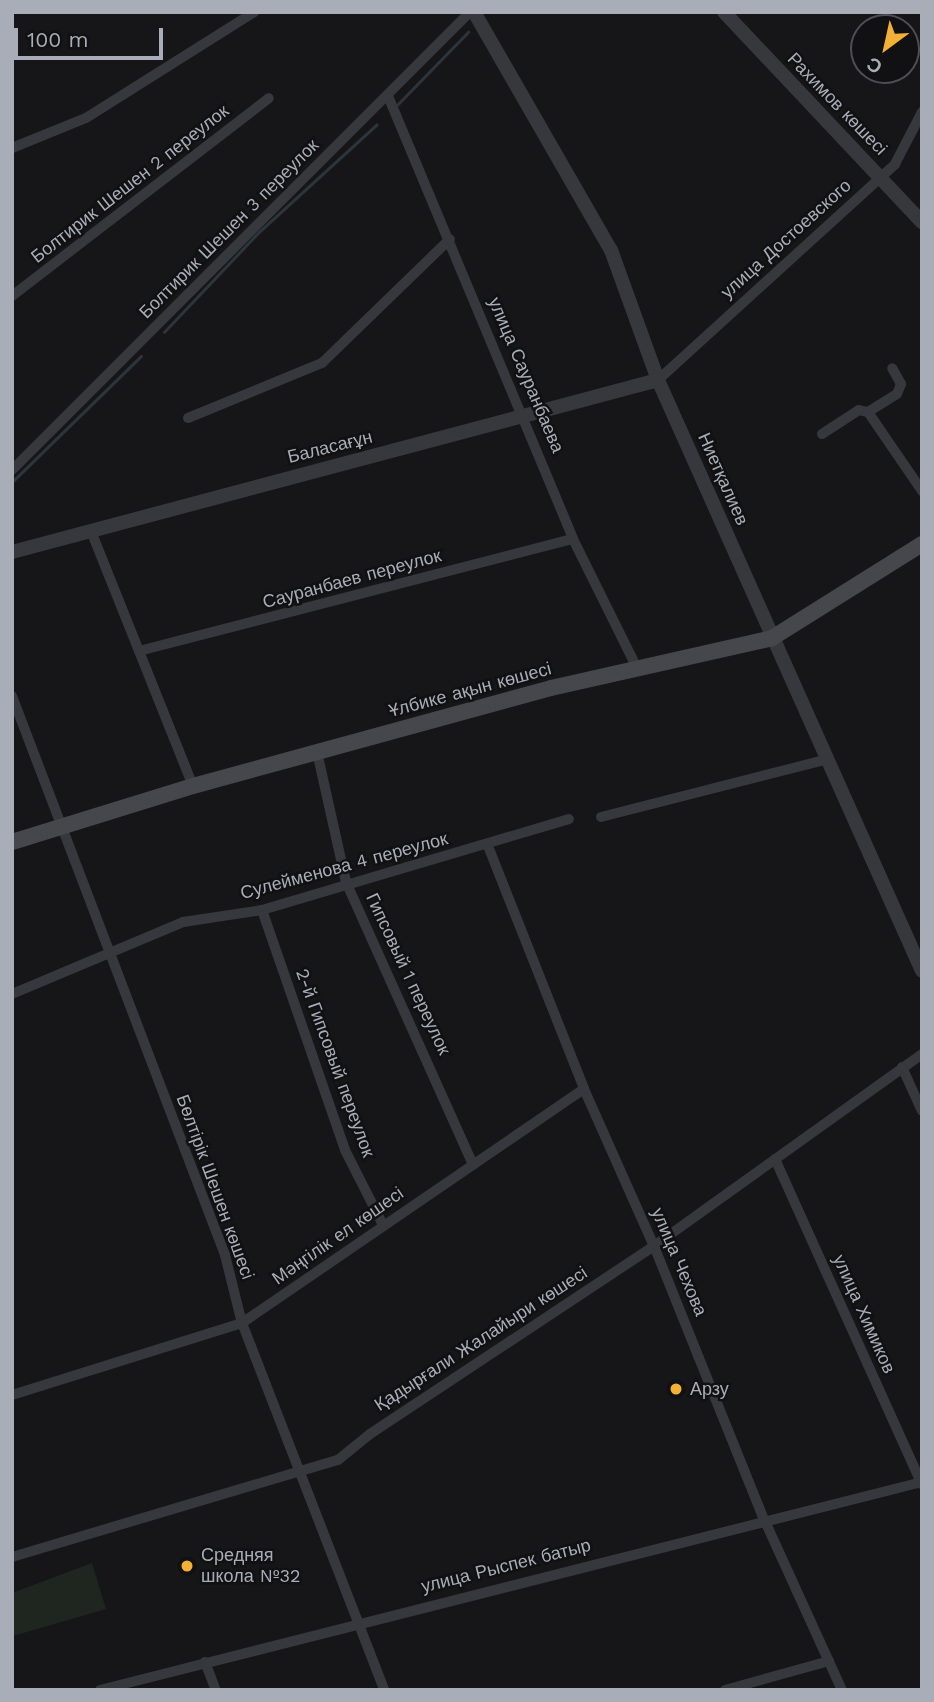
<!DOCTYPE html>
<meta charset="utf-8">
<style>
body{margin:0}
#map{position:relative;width:934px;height:1702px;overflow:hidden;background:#161618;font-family:"Work Sans",sans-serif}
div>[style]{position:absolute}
.green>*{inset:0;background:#1e261f}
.stream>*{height:2.5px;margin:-1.25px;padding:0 1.25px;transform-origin:1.25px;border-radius:1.25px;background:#2c353c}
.minor>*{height:10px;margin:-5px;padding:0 5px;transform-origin:5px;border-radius:5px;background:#37383d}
.tertiary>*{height:14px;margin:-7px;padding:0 7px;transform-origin:7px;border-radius:7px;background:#37383d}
.secondary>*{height:16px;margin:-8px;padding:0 8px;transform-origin:8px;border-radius:8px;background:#45474d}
.dots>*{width:19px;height:19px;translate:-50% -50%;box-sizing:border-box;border:4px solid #111113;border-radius:50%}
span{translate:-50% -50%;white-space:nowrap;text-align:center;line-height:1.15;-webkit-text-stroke:5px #111113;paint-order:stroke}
.street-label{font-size:18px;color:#a8adb8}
.poi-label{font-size:18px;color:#a8adb8}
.left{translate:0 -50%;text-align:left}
.frame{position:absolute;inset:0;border:14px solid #a8adb8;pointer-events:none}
.north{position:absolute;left:850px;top:14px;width:70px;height:70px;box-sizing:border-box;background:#111113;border:2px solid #4d4f55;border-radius:50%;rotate:213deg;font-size:19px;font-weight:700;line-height:28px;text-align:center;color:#a8adb8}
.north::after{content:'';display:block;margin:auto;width:24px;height:32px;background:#f2b134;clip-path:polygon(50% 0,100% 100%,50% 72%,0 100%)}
.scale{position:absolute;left:14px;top:28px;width:149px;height:32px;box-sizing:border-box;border:4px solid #a8adb8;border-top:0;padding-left:9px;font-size:21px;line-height:24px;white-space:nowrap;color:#a8adb8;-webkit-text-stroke:5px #111113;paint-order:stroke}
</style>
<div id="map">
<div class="green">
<i style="clip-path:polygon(92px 1563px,106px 1609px,13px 1636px,12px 1593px)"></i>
</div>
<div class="stream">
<i style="left:397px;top:105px;width:102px;rotate:-45.8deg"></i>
<i style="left:164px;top:332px;width:138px;rotate:-46.5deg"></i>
<i style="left:259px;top:232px;width:159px;rotate:-42.4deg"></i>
<i style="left:12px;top:482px;width:180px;rotate:-44.3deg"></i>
</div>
<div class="minor">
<i style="left:388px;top:96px;width:480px;rotate:67.3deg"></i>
<i style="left:573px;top:539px;width:142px;rotate:63.6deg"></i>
<i style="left:12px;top:148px;width:80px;rotate:-22.1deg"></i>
<i style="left:86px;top:118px;width:199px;rotate:-32.2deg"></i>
<i style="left:12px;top:296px;width:324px;rotate:-37.6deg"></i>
<i style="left:658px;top:380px;width:321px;rotate:-42.3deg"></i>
<i style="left:895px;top:164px;width:59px;rotate:-62.6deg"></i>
<i style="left:868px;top:412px;width:34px;rotate:-32deg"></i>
<i style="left:897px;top:394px;width:11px;rotate:-68deg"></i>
<i style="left:901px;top:384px;width:18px;rotate:-119deg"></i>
<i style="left:188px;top:418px;width:145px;rotate:-22.3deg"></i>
<i style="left:322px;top:363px;width:178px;rotate:-44.1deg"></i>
<i style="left:822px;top:434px;width:44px;rotate:-33deg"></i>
<i style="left:859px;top:410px;width:9px;rotate:13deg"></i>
<i style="left:868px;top:412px;width:96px;rotate:55.6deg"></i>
<i style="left:12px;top:470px;width:648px;rotate:-45deg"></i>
<i style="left:91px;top:531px;width:275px;rotate:68.2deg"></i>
<i style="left:139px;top:651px;width:448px;rotate:-14.5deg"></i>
<i style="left:12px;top:696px;width:598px;rotate:69.14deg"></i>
<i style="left:225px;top:1255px;width:70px;rotate:76deg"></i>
<i style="left:242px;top:1323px;width:394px;rotate:68.8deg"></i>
<i style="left:317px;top:752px;width:133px;rotate:77.4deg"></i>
<i style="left:346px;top:882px;width:310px;rotate:65.8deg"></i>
<i style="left:601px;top:817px;width:234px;rotate:-14.3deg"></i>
<i style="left:488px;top:846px;width:261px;rotate:68.4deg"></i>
<i style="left:584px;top:1089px;width:172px;rotate:66deg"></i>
<i style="left:654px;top:1246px;width:294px;rotate:68.1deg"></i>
<i style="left:764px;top:1519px;width:188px;rotate:65.5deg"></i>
<i style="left:262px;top:910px;width:254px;rotate:70.9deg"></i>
<i style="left:345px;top:1150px;width:84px;rotate:63.1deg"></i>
<i style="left:12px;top:994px;width:186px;rotate:-22.8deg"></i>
<i style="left:183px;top:922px;width:80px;rotate:-8.6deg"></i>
<i style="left:262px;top:910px;width:320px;rotate:-16.5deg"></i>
<i style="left:902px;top:1067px;width:48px;rotate:65.6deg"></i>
<i style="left:775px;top:1159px;width:357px;rotate:65.7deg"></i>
<i style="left:12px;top:1395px;width:241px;rotate:-17.4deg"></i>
<i style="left:242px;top:1323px;width:414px;rotate:-34.4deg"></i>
<i style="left:12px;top:1557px;width:340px;rotate:-16.6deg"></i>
<i style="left:338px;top:1460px;width:41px;rotate:-39.1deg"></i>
<i style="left:370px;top:1434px;width:341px;rotate:-33.5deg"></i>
<i style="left:654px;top:1246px;width:330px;rotate:-35.6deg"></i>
<i style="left:205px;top:1662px;width:30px;rotate:69deg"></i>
<i style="left:100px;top:1690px;width:848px;rotate:-14.2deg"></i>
<i style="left:725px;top:1690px;width:108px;rotate:-15.6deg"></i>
</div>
<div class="tertiary">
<i style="left:474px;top:12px;width:275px;rotate:60.1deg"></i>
<i style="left:611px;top:250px;width:138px;rotate:70.1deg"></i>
<i style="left:658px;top:380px;width:647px;rotate:65.93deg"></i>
<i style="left:724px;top:12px;width:289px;rotate:46.7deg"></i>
<i style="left:12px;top:552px;width:669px;rotate:-14.91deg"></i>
</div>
<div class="secondary">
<i style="left:12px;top:842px;width:189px;rotate:-17.2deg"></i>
<i style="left:193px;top:786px;width:371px;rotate:-15.3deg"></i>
<i style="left:551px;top:688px;width:227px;rotate:-12.7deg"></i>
<i style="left:772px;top:638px;width:177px;rotate:-32.1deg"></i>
</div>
<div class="dots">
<i style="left:676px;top:1389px;background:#f2b134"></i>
<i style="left:187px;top:1566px;background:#f2b134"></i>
</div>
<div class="street-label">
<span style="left:837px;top:104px;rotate:46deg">Рахимов көшесі</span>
<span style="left:130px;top:184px;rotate:-38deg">Болтирик Шешен 2 переулок</span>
<span style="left:229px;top:229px;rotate:-45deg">Болтирик Шешен 3 переулок</span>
<span style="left:786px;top:239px;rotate:-42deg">улица Достоевского</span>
<span style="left:526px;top:375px;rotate:67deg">улица Сауранбаева</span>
<span style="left:330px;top:447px;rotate:-14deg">Баласағұн</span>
<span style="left:723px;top:479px;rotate:66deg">Ниетқалиев</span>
<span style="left:352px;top:579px;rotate:-15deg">Сауранбаев переулок</span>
<span style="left:470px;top:690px;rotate:-15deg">Ұлбике ақын көшесі</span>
<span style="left:344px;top:866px;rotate:-15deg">Сулейменова 4 переулок</span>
<span style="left:408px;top:974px;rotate:65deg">Гипсовый 1 переулок</span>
<span style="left:335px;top:1063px;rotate:70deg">2-й Гипсовый переулок</span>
<span style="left:215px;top:1187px;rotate:70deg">Бөлтірік Шешен көшесі</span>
<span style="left:338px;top:1236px;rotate:-35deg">Мәңгілік ел көшесі</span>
<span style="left:679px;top:1262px;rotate:67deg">улица Чехова</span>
<span style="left:864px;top:1314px;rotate:66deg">улица Химиков</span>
<span style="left:481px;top:1339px;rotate:-33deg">Қадырғали Жалайыри көшесі</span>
<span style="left:506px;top:1566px;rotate:-14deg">улица Рыспек батыр</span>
</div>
<div class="poi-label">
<span class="left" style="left:690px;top:1389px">Арзу</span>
<span class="left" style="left:201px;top:1566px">Средняя<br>школа №32</span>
</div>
<div class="frame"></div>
<div class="north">С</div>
<div class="scale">100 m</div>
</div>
